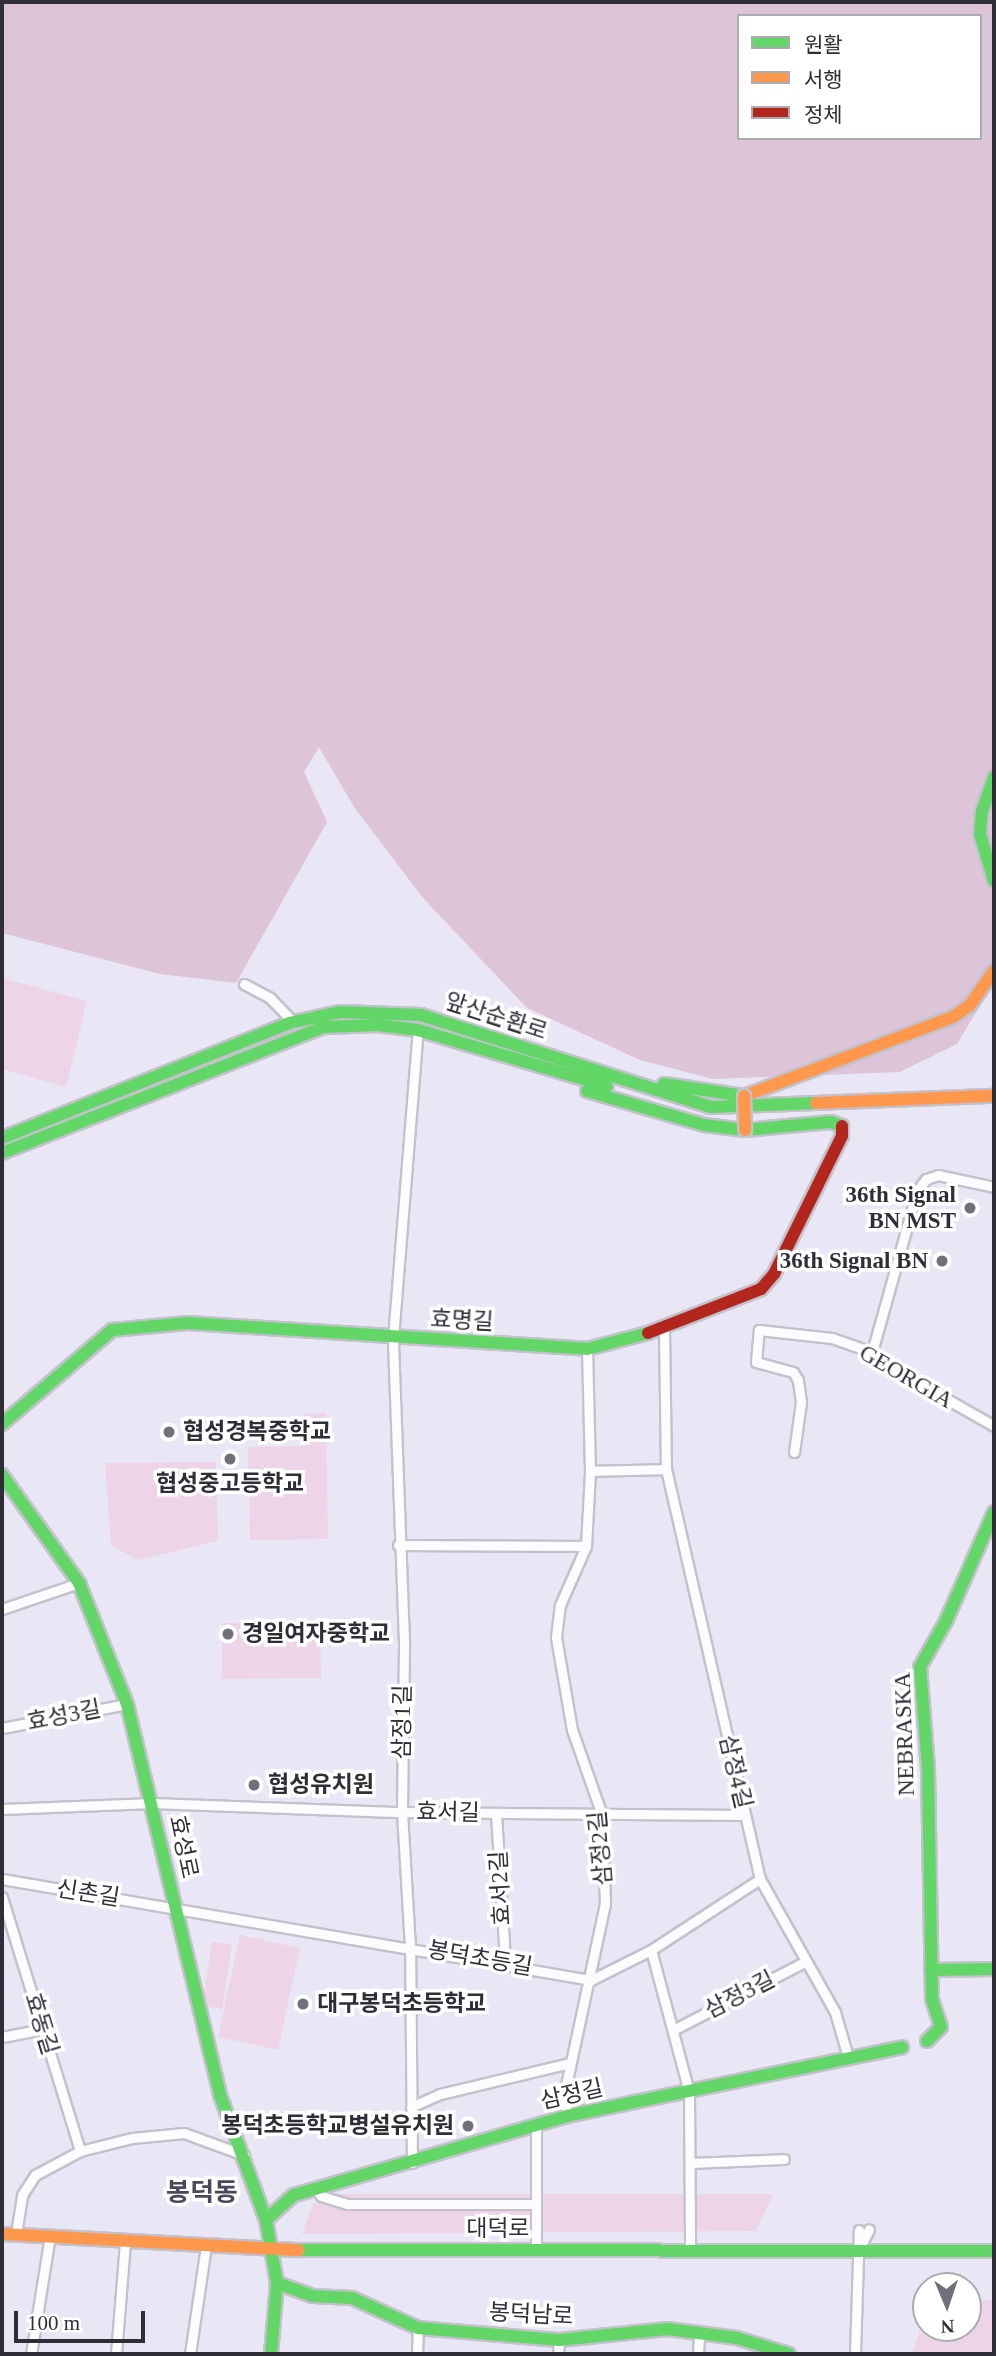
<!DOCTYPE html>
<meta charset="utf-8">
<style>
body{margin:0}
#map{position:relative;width:996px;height:2356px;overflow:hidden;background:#e9e7f5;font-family:"Times New Roman","Noto Sans KR",serif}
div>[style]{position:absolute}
.green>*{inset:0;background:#eed4e9}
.forest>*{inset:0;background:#ddc4d8}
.roads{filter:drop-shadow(2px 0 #c3c2cc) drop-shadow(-2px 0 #c3c2cc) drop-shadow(0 2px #c3c2cc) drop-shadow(0 -2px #c3c2cc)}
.street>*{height:9px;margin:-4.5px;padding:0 4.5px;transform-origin:4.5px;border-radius:4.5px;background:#fcfbfe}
.fast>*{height:12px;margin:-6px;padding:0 6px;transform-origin:6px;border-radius:6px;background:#63d668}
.slow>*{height:12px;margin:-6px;padding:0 6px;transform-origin:6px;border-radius:6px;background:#ff974d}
.jam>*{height:12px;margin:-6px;padding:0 6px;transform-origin:6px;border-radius:6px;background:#b3261e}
.bridges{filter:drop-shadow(2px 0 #c3c2cc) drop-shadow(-2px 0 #c3c2cc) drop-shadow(0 2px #c3c2cc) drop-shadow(0 -2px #c3c2cc)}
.slow-bridge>*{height:12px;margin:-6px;padding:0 6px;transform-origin:6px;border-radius:6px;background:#ff974d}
.dots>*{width:19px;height:19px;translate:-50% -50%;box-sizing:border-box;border:4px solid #fff;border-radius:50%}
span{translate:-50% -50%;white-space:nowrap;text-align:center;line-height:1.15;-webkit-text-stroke:7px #fff;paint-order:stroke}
.street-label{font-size:23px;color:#2f2e37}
.poi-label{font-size:23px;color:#2f2e37;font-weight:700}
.right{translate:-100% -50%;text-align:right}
.left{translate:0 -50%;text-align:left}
.quarter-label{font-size:26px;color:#4b485d;font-weight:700}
.frame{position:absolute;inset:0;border:4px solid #2f2e37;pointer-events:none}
.legend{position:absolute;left:737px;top:14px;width:245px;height:126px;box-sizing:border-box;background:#fff;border:2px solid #acabaf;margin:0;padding:9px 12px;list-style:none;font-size:21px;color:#2f2e37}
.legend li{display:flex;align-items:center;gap:14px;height:35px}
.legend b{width:35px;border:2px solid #acabaf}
.north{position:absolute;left:912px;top:2272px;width:70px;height:70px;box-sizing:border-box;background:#fff;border:2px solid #acabaf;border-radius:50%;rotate:178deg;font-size:19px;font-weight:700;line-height:28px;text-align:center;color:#2f2e37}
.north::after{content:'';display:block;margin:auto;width:24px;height:32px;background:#706f7a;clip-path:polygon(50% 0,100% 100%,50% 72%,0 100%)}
.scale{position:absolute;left:14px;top:2311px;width:131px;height:32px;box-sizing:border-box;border:4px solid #2f2e37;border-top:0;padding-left:9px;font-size:21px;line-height:24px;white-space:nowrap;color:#2f2e37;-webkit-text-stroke:5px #fff;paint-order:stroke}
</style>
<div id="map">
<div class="green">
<i style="clip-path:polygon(2px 978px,87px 1001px,66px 1087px,2px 1069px)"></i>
<i style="clip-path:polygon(326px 1413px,328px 1539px,250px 1540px,248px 1447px,305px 1446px,305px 1414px)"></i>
<i style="clip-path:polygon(216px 1462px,218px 1541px,137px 1560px,111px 1545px,105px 1463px)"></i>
<i style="clip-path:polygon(314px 1622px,320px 1633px,321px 1678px,222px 1679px,222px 1623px)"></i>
<i style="clip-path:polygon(240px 1935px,300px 1948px,278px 2050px,218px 2037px)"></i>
<i style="clip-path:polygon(212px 1941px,232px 1945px,222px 2009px,202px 2006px)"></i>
<i style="clip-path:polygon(339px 2194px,773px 2194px,756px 2231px,302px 2234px,313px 2204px)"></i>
<i style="clip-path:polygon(994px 2300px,994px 2354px,912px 2354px,926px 2311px,926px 2328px,968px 2328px,968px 2301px)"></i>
</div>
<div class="forest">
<i style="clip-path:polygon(evenodd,2px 2px,994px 2px,994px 982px,957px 1044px,900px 1072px,713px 1079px,640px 1060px,527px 1008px,423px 898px,354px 807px,319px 747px,304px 772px,327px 822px,236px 983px,160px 974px,2px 933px,2px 2px,739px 16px,980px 16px,980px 138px,739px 138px,739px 16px)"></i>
</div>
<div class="roads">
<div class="street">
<i style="left:244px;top:984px;width:30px;rotate:28deg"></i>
<i style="left:270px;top:998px;width:33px;rotate:46deg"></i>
<i style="left:664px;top:1329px;width:140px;rotate:89.2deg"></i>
<i style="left:666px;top:1469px;width:421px;rotate:77.1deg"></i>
<i style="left:760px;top:1879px;width:153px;rotate:60.6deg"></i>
<i style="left:835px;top:2012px;width:47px;rotate:73.9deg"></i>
<i style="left:872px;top:1352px;width:167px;rotate:-74.4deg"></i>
<i style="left:917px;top:1191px;width:15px;rotate:-53deg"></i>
<i style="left:926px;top:1179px;width:13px;rotate:-18deg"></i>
<i style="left:938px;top:1175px;width:57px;rotate:12.1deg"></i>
<i style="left:794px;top:1452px;width:50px;rotate:-82deg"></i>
<i style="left:801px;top:1402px;width:22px;rotate:-98deg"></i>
<i style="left:798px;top:1380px;width:9px;rotate:-122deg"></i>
<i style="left:793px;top:1372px;width:38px;rotate:-165deg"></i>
<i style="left:756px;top:1362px;width:32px;rotate:-85deg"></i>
<i style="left:759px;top:1330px;width:73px;rotate:6.3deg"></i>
<i style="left:832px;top:1338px;width:42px;rotate:19.3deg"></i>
<i style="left:872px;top:1352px;width:18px;rotate:43deg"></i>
<i style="left:885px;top:1364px;width:125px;rotate:29.6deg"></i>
<i style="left:590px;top:1471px;width:76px;rotate:-1.5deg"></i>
<i style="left:398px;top:1545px;width:188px;rotate:0.3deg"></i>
<i style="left:2px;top:1609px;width:81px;rotate:-18.7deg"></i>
<i style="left:2px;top:1728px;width:127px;rotate:-10.9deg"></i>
<i style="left:2px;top:1809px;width:150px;rotate:-2.3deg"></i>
<i style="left:152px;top:1803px;width:250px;rotate:2.1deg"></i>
<i style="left:402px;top:1812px;width:343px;rotate:0.5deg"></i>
<i style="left:496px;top:1813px;width:149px;rotate:86.5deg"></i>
<i style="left:2px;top:1879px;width:598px;rotate:9.73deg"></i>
<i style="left:591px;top:1980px;width:67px;rotate:-26.6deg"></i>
<i style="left:651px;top:1950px;width:130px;rotate:-33.1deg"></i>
<i style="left:2px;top:1897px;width:266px;rotate:72.9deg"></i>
<i style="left:651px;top:1950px;width:147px;rotate:75deg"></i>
<i style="left:689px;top:2092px;width:158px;rotate:89.6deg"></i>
<i style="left:675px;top:2029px;width:145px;rotate:-27.4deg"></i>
<i style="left:2px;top:2037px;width:42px;rotate:-11deg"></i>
<i style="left:411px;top:2107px;width:32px;rotate:-24deg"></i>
<i style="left:440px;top:2094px;width:134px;rotate:-13.4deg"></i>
<i style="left:567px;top:2116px;width:26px;rotate:-94deg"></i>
<i style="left:565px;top:2090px;width:191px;rotate:-77.9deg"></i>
<i style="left:605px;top:1903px;width:88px;rotate:-92deg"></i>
<i style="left:602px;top:1815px;width:90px;rotate:-109.4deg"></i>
<i style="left:572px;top:1730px;width:94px;rotate:-99.8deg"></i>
<i style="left:556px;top:1637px;width:32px;rotate:-83deg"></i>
<i style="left:560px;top:1605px;width:64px;rotate:-66.2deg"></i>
<i style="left:586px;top:1546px;width:75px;rotate:-86.9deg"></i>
<i style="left:590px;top:1471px;width:122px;rotate:-91.4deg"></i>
<i style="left:412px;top:2163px;width:216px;rotate:-90.5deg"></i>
<i style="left:410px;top:1947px;width:135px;rotate:-93.4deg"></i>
<i style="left:402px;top:1812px;width:170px;rotate:-89.3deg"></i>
<i style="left:404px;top:1642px;width:304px;rotate:-92.1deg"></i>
<i style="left:393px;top:1338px;width:309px;rotate:-85.4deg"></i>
<i style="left:690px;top:2163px;width:94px;rotate:-2.4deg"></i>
<i style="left:316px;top:2188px;width:9px;rotate:58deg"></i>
<i style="left:321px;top:2196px;width:27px;rotate:17deg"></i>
<i style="left:347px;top:2204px;width:189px"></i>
<i style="left:16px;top:2234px;width:39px;rotate:-81deg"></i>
<i style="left:22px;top:2195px;width:24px;rotate:-57deg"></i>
<i style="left:35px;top:2175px;width:51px;rotate:-28.1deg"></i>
<i style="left:80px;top:2151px;width:54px;rotate:-14deg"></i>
<i style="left:132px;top:2138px;width:52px;rotate:-5.5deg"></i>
<i style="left:184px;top:2133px;width:64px;rotate:20.1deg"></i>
<i style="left:859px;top:2249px;width:22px;rotate:-63deg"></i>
<i style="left:536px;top:2250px;width:125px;rotate:-90deg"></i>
<i style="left:31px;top:2354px;width:120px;rotate:-80.9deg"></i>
<i style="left:116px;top:2354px;width:113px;rotate:-85.4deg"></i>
<i style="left:190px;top:2354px;width:109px;rotate:-81.6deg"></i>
<i style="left:417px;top:2354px;width:26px;rotate:-88deg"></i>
<i style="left:558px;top:2354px;width:14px;rotate:-86deg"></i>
<i style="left:698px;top:2354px;width:20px;rotate:-87deg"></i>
<i style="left:855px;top:2354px;width:124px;rotate:-88.2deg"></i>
</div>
<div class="fast">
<i style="left:994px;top:777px;width:36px;rotate:109deg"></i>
<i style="left:982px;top:811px;width:23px;rotate:95deg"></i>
<i style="left:980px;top:834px;width:49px;rotate:73.4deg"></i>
<i style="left:664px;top:1084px;width:81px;rotate:8.5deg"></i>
<i style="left:587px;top:1091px;width:122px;rotate:16.2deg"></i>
<i style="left:704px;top:1125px;width:41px;rotate:7deg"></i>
<i style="left:745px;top:1130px;width:86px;rotate:-5.3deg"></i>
<i style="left:831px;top:1122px;width:12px;rotate:20deg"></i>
<i style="left:2px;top:1138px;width:309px;rotate:-21.8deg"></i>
<i style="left:289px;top:1023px;width:52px;rotate:-12.2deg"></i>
<i style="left:340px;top:1012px;width:81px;rotate:2.1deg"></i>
<i style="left:421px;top:1015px;width:304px;rotate:17.6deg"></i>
<i style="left:711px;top:1107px;width:105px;rotate:-2.2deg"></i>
<i style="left:2px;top:1153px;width:346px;rotate:-21.4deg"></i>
<i style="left:324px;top:1027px;width:54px;rotate:-2.1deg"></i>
<i style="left:378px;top:1025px;width:40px;rotate:7.1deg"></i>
<i style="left:418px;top:1030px;width:197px;rotate:16.5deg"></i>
<i style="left:2px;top:1424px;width:145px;rotate:-40.5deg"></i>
<i style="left:112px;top:1330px;width:76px;rotate:-5.3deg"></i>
<i style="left:188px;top:1323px;width:400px;rotate:3.7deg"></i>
<i style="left:587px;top:1349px;width:63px;rotate:-14.7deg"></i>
<i style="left:2px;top:1475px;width:133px;rotate:54.5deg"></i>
<i style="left:79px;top:1583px;width:130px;rotate:68.4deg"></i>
<i style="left:127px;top:1704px;width:402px;rotate:76.6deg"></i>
<i style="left:220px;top:2095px;width:133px;rotate:69.8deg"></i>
<i style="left:266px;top:2220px;width:64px;rotate:80.1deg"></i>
<i style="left:277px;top:2283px;width:71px;rotate:94.8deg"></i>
<i style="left:931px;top:1970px;width:63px;rotate:-0.9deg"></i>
<i style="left:927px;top:2041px;width:20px;rotate:-45deg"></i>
<i style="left:941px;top:2027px;width:29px;rotate:-108deg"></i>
<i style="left:932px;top:1999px;width:231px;rotate:-91deg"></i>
<i style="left:928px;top:1768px;width:101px;rotate:-94.5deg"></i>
<i style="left:920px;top:1667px;width:53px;rotate:-60.5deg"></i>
<i style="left:946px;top:1621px;width:119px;rotate:-66.2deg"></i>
<i style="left:266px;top:2220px;width:38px;rotate:-42deg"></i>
<i style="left:294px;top:2195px;width:284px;rotate:-16.1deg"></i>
<i style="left:567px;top:2116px;width:342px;rotate:-11.6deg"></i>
<i style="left:299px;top:2250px;width:695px;rotate:0.08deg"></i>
<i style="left:277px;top:2283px;width:38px;rotate:20deg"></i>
<i style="left:313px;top:2296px;width:39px;rotate:3deg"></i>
<i style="left:352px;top:2298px;width:72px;rotate:24.4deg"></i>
<i style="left:418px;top:2328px;width:142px;rotate:4.9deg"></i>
<i style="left:559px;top:2340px;width:109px;rotate:-5.8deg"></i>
<i style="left:667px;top:2329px;width:71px;rotate:7.3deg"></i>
<i style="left:737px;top:2338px;width:54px;rotate:17.1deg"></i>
</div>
<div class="slow">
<i style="left:744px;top:1096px;width:223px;rotate:-20.7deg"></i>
<i style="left:953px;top:1017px;width:21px;rotate:-35deg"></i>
<i style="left:970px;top:1005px;width:42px;rotate:-54.8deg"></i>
<i style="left:816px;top:1103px;width:178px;rotate:-2.3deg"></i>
<i style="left:2px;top:2234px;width:297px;rotate:3.1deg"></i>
</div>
<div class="jam">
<i style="left:648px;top:1333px;width:121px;rotate:-21.3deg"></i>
<i style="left:761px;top:1289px;width:20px;rotate:-49deg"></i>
<i style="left:774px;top:1274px;width:154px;rotate:-63.8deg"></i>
<i style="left:842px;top:1136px;width:10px;rotate:-90deg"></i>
</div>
</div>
<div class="bridges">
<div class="slow-bridge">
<i style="left:744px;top:1096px;width:34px;rotate:88deg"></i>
</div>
</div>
<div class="dots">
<i style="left:970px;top:1208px;background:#706f7a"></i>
<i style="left:942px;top:1261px;background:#706f7a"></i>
<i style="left:169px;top:1432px;background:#706f7a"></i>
<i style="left:230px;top:1459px;background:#706f7a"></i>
<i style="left:228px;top:1634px;background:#706f7a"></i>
<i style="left:254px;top:1785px;background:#706f7a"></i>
<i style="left:303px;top:2004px;background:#706f7a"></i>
<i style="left:468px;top:2126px;background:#706f7a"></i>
</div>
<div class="street-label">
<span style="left:496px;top:1017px;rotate:18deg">앞산순환로</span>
<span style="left:462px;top:1321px;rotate:3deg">효명길</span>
<span style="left:906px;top:1377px;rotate:30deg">GEORGIA</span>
<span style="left:64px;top:1716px;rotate:-11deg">효성3길</span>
<span style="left:403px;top:1722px;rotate:-89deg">삼정1길</span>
<span style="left:905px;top:1734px;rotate:-92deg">NEBRASKA</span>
<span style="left:735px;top:1772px;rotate:77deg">삼정4길</span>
<span style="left:448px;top:1813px;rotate:1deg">효서길</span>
<span style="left:183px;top:1847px;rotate:78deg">효성로</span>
<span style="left:601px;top:1848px;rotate:-95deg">삼정2길</span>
<span style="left:501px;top:1888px;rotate:-93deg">효서2길</span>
<span style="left:88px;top:1894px;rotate:9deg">신촌길</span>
<span style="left:480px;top:1959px;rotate:10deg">봉덕초등길</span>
<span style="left:740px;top:1995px;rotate:-27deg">삼정3길</span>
<span style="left:41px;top:2024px;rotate:73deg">효동길</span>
<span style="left:572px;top:2095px;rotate:-13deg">삼정길</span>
<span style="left:498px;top:2229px">대덕로</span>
<span style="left:531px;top:2315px;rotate:3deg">봉덕남로</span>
</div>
<div class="poi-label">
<span class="right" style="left:956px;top:1208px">36th Signal<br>BN MST</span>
<span class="right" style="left:928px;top:1261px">36th Signal BN</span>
<span class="left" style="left:183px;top:1432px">협성경복중학교</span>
<span style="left:230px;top:1484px">협성중고등학교</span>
<span class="left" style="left:242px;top:1634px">경일여자중학교</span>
<span class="left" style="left:268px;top:1785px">협성유치원</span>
<span class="left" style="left:317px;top:2004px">대구봉덕초등학교</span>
<span class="right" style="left:454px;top:2126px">봉덕초등학교병설유치원</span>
</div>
<div class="quarter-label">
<span style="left:202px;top:2193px">봉덕동</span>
</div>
<div class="frame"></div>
<ul class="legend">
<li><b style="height:9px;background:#63d668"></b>원활</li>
<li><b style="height:9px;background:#ff974d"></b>서행</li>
<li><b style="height:9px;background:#b3261e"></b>정체</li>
</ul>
<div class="north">N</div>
<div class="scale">100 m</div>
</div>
